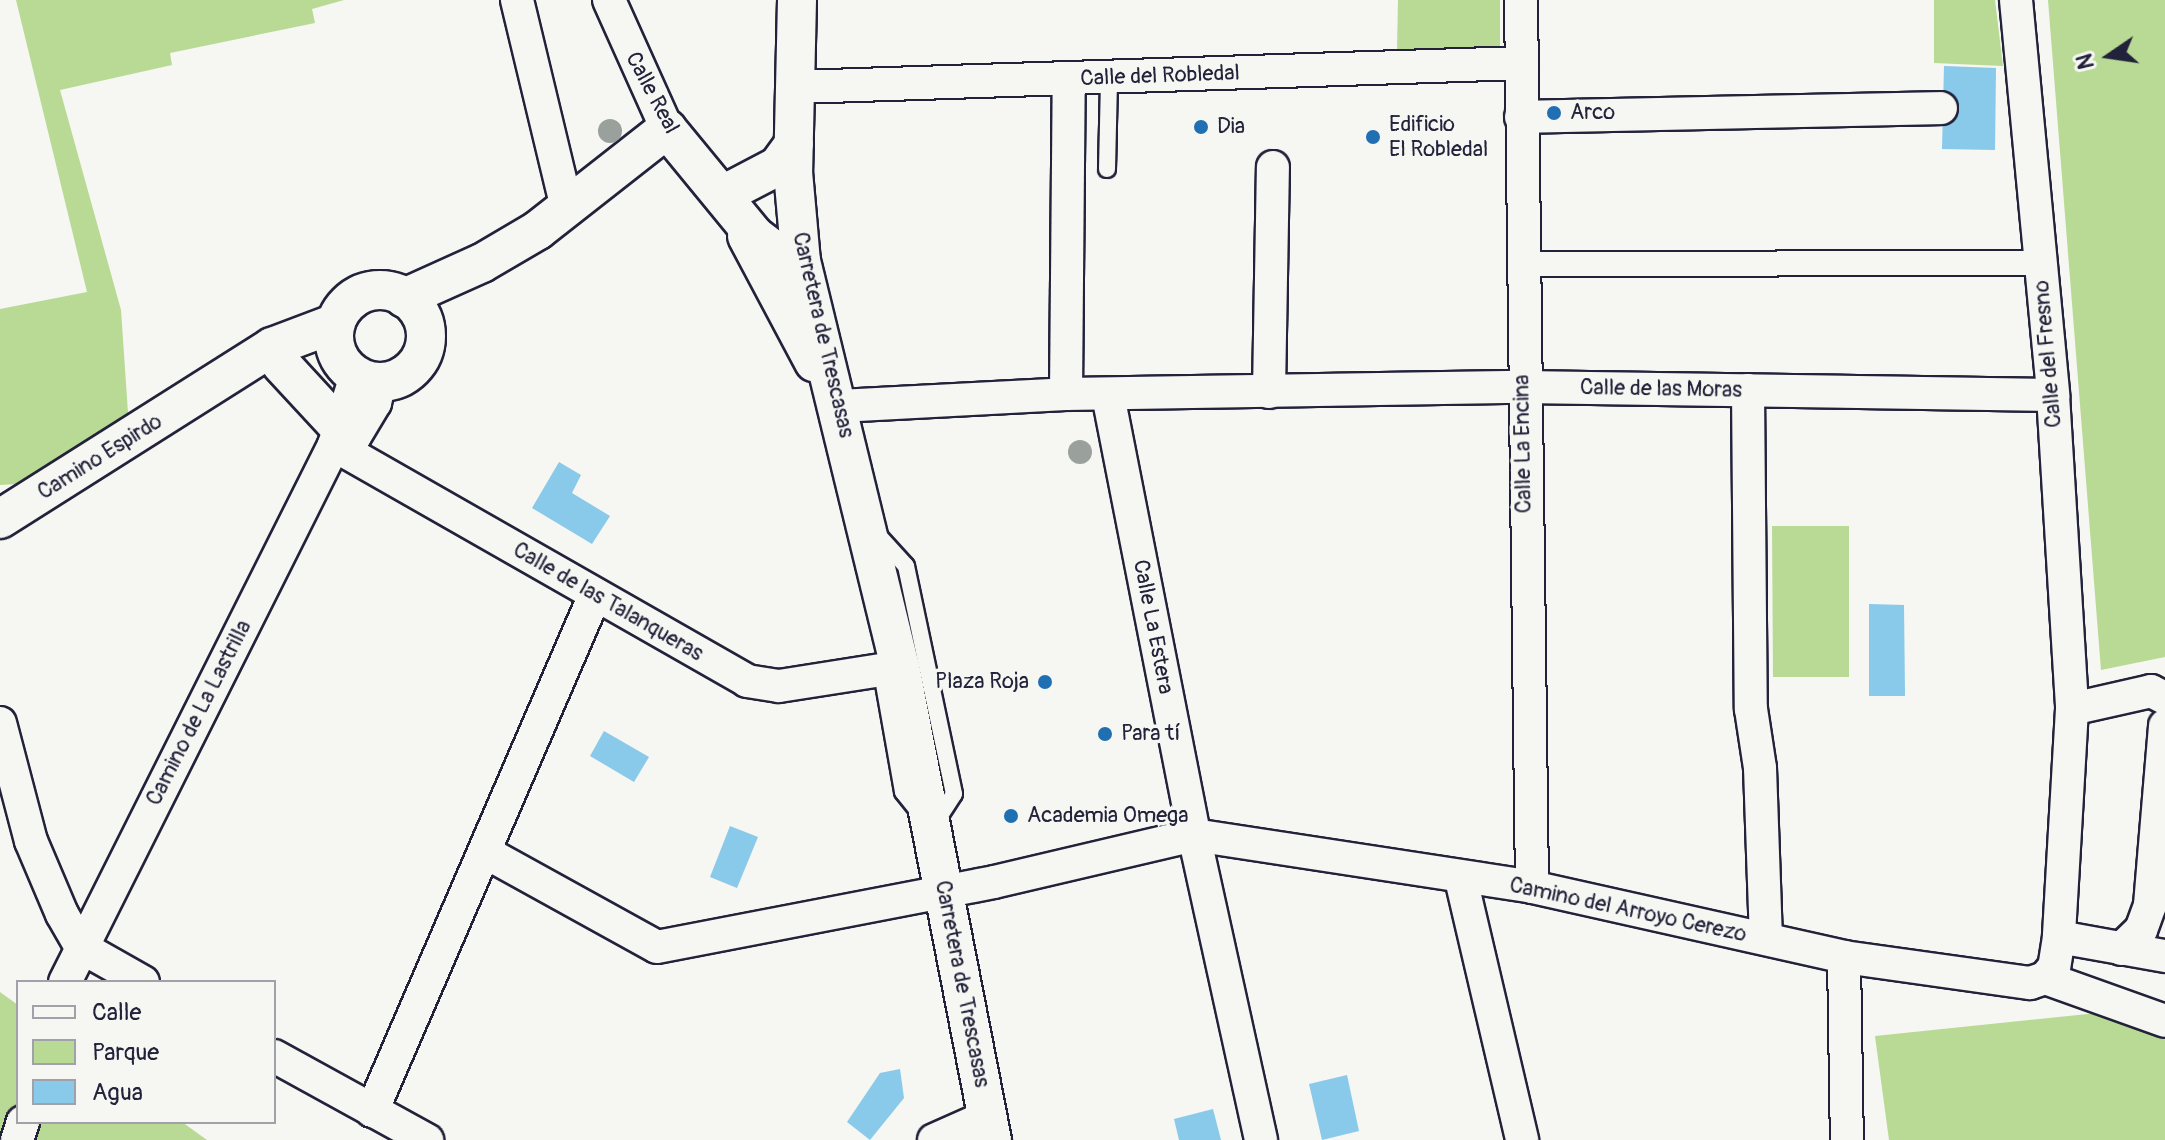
<!DOCTYPE html>
<meta charset="utf-8">
<style>
body{margin:0}
#map{position:relative;width:2165px;height:1140px;overflow:hidden;background:#f6f6f2;font-family:Pangolin,sans-serif}
div>[style]{position:absolute}
.green>*{inset:0;background:#b8da94}
.water>*{inset:0;background:#89c9e9}
.roads{filter:drop-shadow(2px 0 #22223b) drop-shadow(-2px 0 #22223b) drop-shadow(0 2px #22223b) drop-shadow(0 -2px #22223b)}
.service>*{height:16px;margin:-8px;padding:0 8px;transform-origin:8px;border-radius:8px;background:#f6f6f2}
.pedestrian>*{height:24px;margin:-12px;padding:0 12px;transform-origin:12px;border-radius:12px;background:#f6f6f2}
.minor>*{height:32px;margin:-16px;padding:0 16px;transform-origin:16px;border-radius:16px;background:#f6f6f2}
.tertiary>*{height:38px;margin:-19px;padding:0 19px;transform-origin:19px;border-radius:19px;background:#f6f6f2}
.tertiary>.ring{margin:-19px;padding:0;box-sizing:content-box;background:none;border:38px solid #f6f6f2;border-radius:50%}
.trees>*{width:24px;height:24px;margin:-12px;border-radius:50%;background:#9aa09c}
.dots>*{width:22px;height:22px;translate:-50% -50%;box-sizing:border-box;border:4px solid #f6f6f2;border-radius:50%}
span{translate:-50% -50%;white-space:nowrap;text-align:center;line-height:1.15;-webkit-text-stroke:7px #f6f6f2;paint-order:stroke}
.street-label{font-size:22px;color:#22223b}
.poi-label{font-size:22px;color:#22223b}
.left{translate:0 -50%;text-align:left}
.right{translate:-100% -50%;text-align:right}
.legend{position:absolute;left:16px;top:980px;width:260px;height:144px;box-sizing:border-box;background:#f6f6f2;border:2px solid #a1a1a9;margin:0;padding:10px 14px;list-style:none;font-size:24px;color:#22223b}
.legend li{display:flex;align-items:center;gap:16px;height:40px}
.legend b{width:40px;border:2px solid #a1a1a9}
.north{position:absolute;left:2069px;top:16px;width:80px;height:80px;-webkit-text-stroke:6px #f6f6f2;paint-order:stroke;rotate:257deg;font-size:22px;font-weight:700;line-height:32px;text-align:center;color:#22223b}
.north::after{content:'';display:block;margin:auto;width:28px;height:36px;background:#22223b;clip-path:polygon(50% 0,100% 100%,50% 72%,0 100%)}
</style>
<div id="map">
<div class="green">
<i style="clip-path:polygon(16px 0,344px 0,312px 9px,315px 23px,170px 53px,172px 65px,60px 90px,121px 310px,128px 413px,17px 484px,0 485px,0 309px,87px 292px)"></i>
<i style="clip-path:polygon(1398px 0,1500px 0,1500px 51px,1397px 50px)"></i>
<i style="clip-path:polygon(1934px 0,1995px 0,2003px 66px,1934px 63px)"></i>
<i style="clip-path:polygon(2048px 0,2165px 0,2165px 657px,2101px 670px)"></i>
<i style="clip-path:polygon(1772px 526px,1849px 526px,1849px 677px,1773px 677px)"></i>
<i style="clip-path:polygon(0 992px,18px 1005px,18px 1122px,182px 1122px,207px 1140px,0 1140px)"></i>
<i style="clip-path:polygon(2165px 1006px,2165px 1140px,1889px 1140px,1875px 1036px)"></i>
</div>
<div class="water">
<i style="clip-path:polygon(1944px 66px,1996px 68px,1995px 150px,1942px 149px)"></i>
<i style="clip-path:polygon(559px 462px,581px 475px,572px 493px,610px 516px,592px 544px,532px 508px)"></i>
<i style="clip-path:polygon(1869px 604px,1904px 605px,1905px 696px,1869px 696px)"></i>
<i style="clip-path:polygon(604px 731px,649px 757px,634px 782px,590px 756px)"></i>
<i style="clip-path:polygon(730px 826px,758px 837px,737px 888px,710px 877px)"></i>
<i style="clip-path:polygon(900px 1069px,904px 1098px,870px 1140px,847px 1122px,880px 1073px)"></i>
<i style="clip-path:polygon(1347px 1075px,1359px 1131px,1322px 1140px,1309px 1084px)"></i>
<i style="clip-path:polygon(1213px 1109px,1221px 1140px,1179px 1140px,1174px 1119px)"></i>
</div>
<div class="roads">
<div class="service">
<i style="left:1107px;top:169px;width:91px;rotate:-88.7deg"></i>
<i style="left:877px;top:534px;width:43px;rotate:47.8deg"></i>
<i style="left:906px;top:566px;width:233px;rotate:78.1deg"></i>
<i style="left:954px;top:794px;width:33px;rotate:123deg"></i>
<i style="left:881px;top:667px;width:127px;rotate:80deg"></i>
<i style="left:903px;top:792px;width:22px;rotate:51deg"></i>
</div>
<div class="pedestrian">
<i style="left:1521px;top:264px;width:520px;rotate:-0.11deg"></i>
</div>
<div class="minor">
<i style="left:517px;top:0;width:214px;rotate:76.5deg"></i>
<i style="left:609px;top:0;width:141px;rotate:65.8deg"></i>
<i style="left:1521px;top:0;width:887px;rotate:89.29deg"></i>
<i style="left:2016px;top:0;width:397px;rotate:84.6deg"></i>
<i style="left:2053px;top:395px;width:315px;rotate:86.5deg"></i>
<i style="left:2072px;top:709px;width:228px;rotate:93.3deg"></i>
<i style="left:2059px;top:937px;width:30px;rotate:99deg"></i>
<i style="left:2054px;top:967px;width:14px;rotate:129deg"></i>
<i style="left:798px;top:87px;width:723px;rotate:-1.9deg"></i>
<i style="left:1521px;top:117px;width:420px;rotate:-1.2deg"></i>
<i style="left:1748px;top:390px;width:319px;rotate:89.5deg"></i>
<i style="left:1751px;top:709px;width:60px;rotate:81.3deg"></i>
<i style="left:1760px;top:768px;width:171px;rotate:88deg"></i>
<i style="left:1269px;top:392px;width:225px;rotate:-89deg"></i>
<i style="left:1066px;top:394px;width:314px;rotate:-89.5deg"></i>
<i style="left:1108px;top:395px;width:448px;rotate:78.9deg"></i>
<i style="left:1194px;top:835px;width:312px;rotate:77.6deg"></i>
<i style="left:839px;top:406px;width:227px;rotate:-3deg"></i>
<i style="left:1066px;top:394px;width:456px;rotate:-0.9deg"></i>
<i style="left:1522px;top:387px;width:531px;rotate:0.86deg"></i>
<i style="left:337px;top:443px;width:19px;rotate:-21deg"></i>
<i style="left:355px;top:436px;width:39px;rotate:-59deg"></i>
<i style="left:375px;top:403px;width:22px;rotate:-77deg"></i>
<i style="left:334px;top:445px;width:476px;rotate:29.7deg"></i>
<i style="left:747px;top:681px;width:32px;rotate:9deg"></i>
<i style="left:779px;top:686px;width:122px;rotate:-8.9deg"></i>
<i style="left:2072px;top:709px;width:81px;rotate:-12.8deg"></i>
<i style="left:2151px;top:691px;width:16px;rotate:27deg"></i>
<i style="left:0;top:723px;width:122px;rotate:75.3deg"></i>
<i style="left:31px;top:841px;width:79px;rotate:67deg"></i>
<i style="left:62px;top:914px;width:38px;rotate:60deg"></i>
<i style="left:81px;top:947px;width:71px;rotate:29.4deg"></i>
<i style="left:485px;top:852px;width:196px;rotate:28.9deg"></i>
<i style="left:657px;top:947px;width:343px;rotate:-10.9deg"></i>
<i style="left:994px;top:882px;width:205px;rotate:-13.2deg"></i>
<i style="left:1194px;top:835px;width:342px;rotate:8.7deg"></i>
<i style="left:1532px;top:887px;width:320px;rotate:12.6deg"></i>
<i style="left:1844px;top:957px;width:188px;rotate:8deg"></i>
<i style="left:2030px;top:983px;width:16px;rotate:-18deg"></i>
<i style="left:2045px;top:978px;width:127px;rotate:19.7deg"></i>
<i style="left:1461px;top:879px;width:268px;rotate:76.8deg"></i>
<i style="left:2059px;top:937px;width:108px;rotate:10.2deg"></i>
<i style="left:2121px;top:949px;width:28px;rotate:-44deg"></i>
<i style="left:2141px;top:930px;width:27px;rotate:-70deg"></i>
<i style="left:2150px;top:905px;width:180px;rotate:-85.2deg"></i>
<i style="left:1844px;top:957px;width:183px;rotate:89.1deg"></i>
<i style="left:65px;top:982px;width:601px;rotate:-63.39deg"></i>
<i style="left:334px;top:445px;width:72px;rotate:-72.3deg"></i>
<i style="left:274px;top:1056px;width:175px;rotate:28.8deg"></i>
<i style="left:372px;top:1111px;width:562px;rotate:-66.63deg"></i>
<i style="left:17px;top:1140px;width:19px;rotate:-72deg"></i>
<i style="left:934px;top:1140px;width:59px;rotate:-24deg"></i>
</div>
<div class="tertiary">
<i style="left:797px;top:0;width:172px;rotate:91.3deg"></i>
<i style="left:793px;top:172px;width:89px;rotate:84.9deg"></i>
<i style="left:801px;top:261px;width:418px;rotate:76.3deg"></i>
<i style="left:900px;top:667px;width:482px;rotate:79deg"></i>
<i style="left:734px;top:189px;width:50px;rotate:-27.6deg"></i>
<i style="left:778px;top:166px;width:27px;rotate:-54deg"></i>
<i style="left:747px;top:236px;width:143px;rotate:62deg"></i>
<i class="ring" style="left:334px;top:290px;width:54px;height:54px"></i>
<i style="left:404px;top:298px;width:85px;rotate:-24.2deg"></i>
<i style="left:482px;top:263px;width:65px;rotate:-30.5deg"></i>
<i style="left:538px;top:230px;width:164px;rotate:-38.1deg"></i>
<i style="left:667px;top:129px;width:139px;rotate:50.6deg"></i>
<i style="left:755px;top:236px;width:35px;rotate:37deg"></i>
<i style="left:783px;top:257px;width:18px;rotate:13deg"></i>
<i style="left:281px;top:364px;width:87px;rotate:47.3deg"></i>
<i style="left:0;top:519px;width:322px;rotate:-32.3deg"></i>
<i style="left:272px;top:347px;width:68px;rotate:-20.6deg"></i>
</div>
</div>
<div class="trees">
<i style="left:610px;top:131px"></i>
<i style="left:1080px;top:452px"></i>
</div>
<div class="dots">
<i style="left:1554px;top:113px;background:#1f6fb2"></i>
<i style="left:1201px;top:127px;background:#1f6fb2"></i>
<i style="left:1373px;top:137px;background:#1f6fb2"></i>
<i style="left:1045px;top:682px;background:#1f6fb2"></i>
<i style="left:1105px;top:734px;background:#1f6fb2"></i>
<i style="left:1011px;top:816px;background:#1f6fb2"></i>
</div>
<div class="street-label">
<span style="left:1160px;top:76px;rotate:-2deg">Calle del Robledal</span>
<span style="left:652px;top:93px;rotate:62deg">Calle Real</span>
<span style="left:823px;top:335px;rotate:77deg">Carretera de Trescasas</span>
<span style="left:2048px;top:354px;rotate:-95deg">Calle del Fresno</span>
<span style="left:1661px;top:389px;rotate:1deg">Calle de las Moras</span>
<span style="left:1523px;top:444px;rotate:-91deg">Calle La Encina</span>
<span style="left:100px;top:457px;rotate:-32deg">Camino Espirdo</span>
<span style="left:608px;top:602px;rotate:30deg">Calle de las Talanqueras</span>
<span style="left:1153px;top:627px;rotate:79deg">Calle La Estera</span>
<span style="left:199px;top:713px;rotate:-63deg">Camino de La Lastrilla</span>
<span style="left:1628px;top:910px;rotate:12deg">Camino del Arroyo Cerezo</span>
<span style="left:962px;top:984px;rotate:79deg">Carretera de Trescasas</span>
</div>
<div class="poi-label">
<span class="left" style="left:1570px;top:113px">Arco</span>
<span class="left" style="left:1389px;top:137px">Edificio<br>El Robledal</span>
<span class="left" style="left:1217px;top:127px">Dia</span>
<span class="right" style="left:1029px;top:682px">Plaza Roja</span>
<span class="left" style="left:1121px;top:734px">Para tí</span>
<span class="left" style="left:1027px;top:816px">Academia Omega</span>
</div>
<ul class="legend">
<li><b style="height:10px;background:#f6f6f2"></b>Calle</li>
<li><b style="height:22px;background:#b8da94"></b>Parque</li>
<li><b style="height:22px;background:#89c9e9"></b>Agua</li>
</ul>
<div class="north">N</div>
</div>
